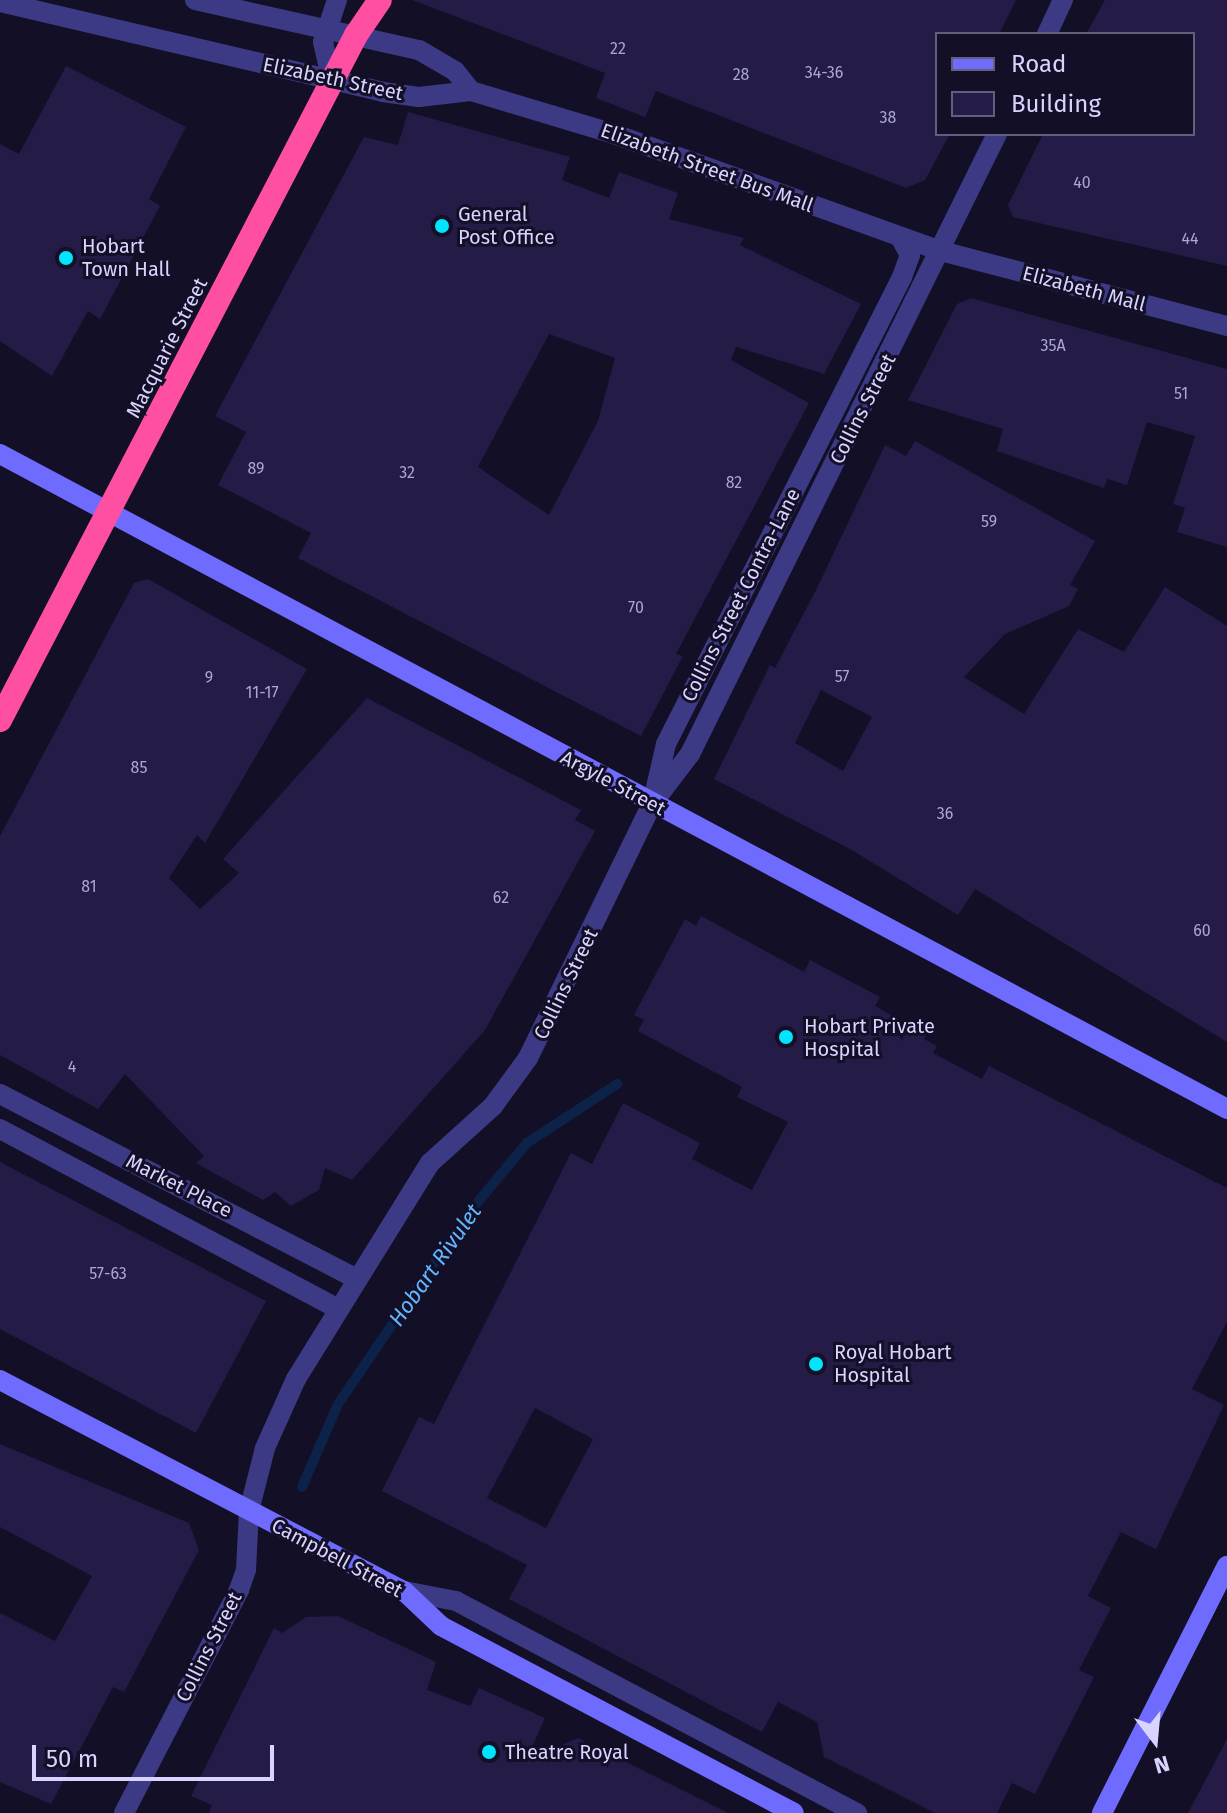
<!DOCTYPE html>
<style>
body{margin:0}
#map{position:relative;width:1227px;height:1813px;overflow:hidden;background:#130f26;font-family:"Fira Sans",sans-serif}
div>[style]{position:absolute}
.stream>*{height:10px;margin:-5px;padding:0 5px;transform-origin:5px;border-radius:5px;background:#0c2248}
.building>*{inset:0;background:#241b47}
.street>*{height:20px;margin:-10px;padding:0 10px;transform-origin:10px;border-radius:10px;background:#3d3a85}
.secondary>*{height:20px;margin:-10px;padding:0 10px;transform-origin:10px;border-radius:10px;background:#6f6bff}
.highway>*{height:24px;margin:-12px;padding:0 12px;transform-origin:12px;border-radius:12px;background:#ff4fa3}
.dots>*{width:22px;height:22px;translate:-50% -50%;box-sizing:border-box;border:4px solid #130f26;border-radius:50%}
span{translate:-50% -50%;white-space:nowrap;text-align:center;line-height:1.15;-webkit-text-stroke:6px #130f26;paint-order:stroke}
.number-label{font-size:16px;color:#aca6d1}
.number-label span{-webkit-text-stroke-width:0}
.street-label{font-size:20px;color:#d9d4ff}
.poi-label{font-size:20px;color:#d9d4ff}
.left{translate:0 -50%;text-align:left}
.water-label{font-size:22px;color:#62b6ff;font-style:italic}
.legend{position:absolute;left:935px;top:32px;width:260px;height:104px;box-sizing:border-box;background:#130f26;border:2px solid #625e7d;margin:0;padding:10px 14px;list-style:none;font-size:24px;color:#d9d4ff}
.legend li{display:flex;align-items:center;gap:16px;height:40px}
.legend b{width:40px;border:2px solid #625e7d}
.north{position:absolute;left:1115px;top:1701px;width:80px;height:80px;-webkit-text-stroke:6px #130f26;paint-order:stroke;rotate:164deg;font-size:22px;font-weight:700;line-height:32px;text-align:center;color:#d9d4ff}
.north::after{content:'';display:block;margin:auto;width:28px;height:36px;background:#d9d4ff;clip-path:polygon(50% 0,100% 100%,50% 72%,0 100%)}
.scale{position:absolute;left:32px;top:1745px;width:242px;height:36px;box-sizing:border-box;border:4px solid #d9d4ff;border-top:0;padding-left:10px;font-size:24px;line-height:28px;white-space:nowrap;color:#d9d4ff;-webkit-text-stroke:6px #130f26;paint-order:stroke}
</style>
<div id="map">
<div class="stream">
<i style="left:302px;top:1487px;width:90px;rotate:-66.6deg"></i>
<i style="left:338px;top:1404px;width:229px;rotate:-55.7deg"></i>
<i style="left:467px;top:1215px;width:94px;rotate:-50.2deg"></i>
<i style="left:527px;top:1143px;width:108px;rotate:-33.2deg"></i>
</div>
<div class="building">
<i style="clip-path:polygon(412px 0,1016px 0,999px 34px,937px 34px,937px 134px,950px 134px,925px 180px,906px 188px,656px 91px,645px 117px,596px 98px,605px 73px)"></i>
<i style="clip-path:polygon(1105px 0,1227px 0,1227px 266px,1013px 217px,1008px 205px,1043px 134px,1193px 134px,1193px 34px,1086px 34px)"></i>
<i style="clip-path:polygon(66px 66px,186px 127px,149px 199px,160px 206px,100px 319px,88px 311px,52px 376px,0 341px,0 144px,19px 154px)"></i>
<i style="clip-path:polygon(evenodd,408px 112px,570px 157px,562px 180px,609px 198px,619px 172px,678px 193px,669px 219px,744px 238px,740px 245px,861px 304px,824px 374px,736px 347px,731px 360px,809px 403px,676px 654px,683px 656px,641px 736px,298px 558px,311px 533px,218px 485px,246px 432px,215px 416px,364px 137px,398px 145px,408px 112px,549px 334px,615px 358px,598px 421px,549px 515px,478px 467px,549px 334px)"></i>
<i style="clip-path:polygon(971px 298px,1227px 369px,1227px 547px,1177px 532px,1185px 508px,1173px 504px,1195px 436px,1147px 422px,1127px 485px,1107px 479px,1104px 488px,997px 451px,1003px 429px,908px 400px,957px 304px)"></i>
<i style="clip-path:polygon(evenodd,915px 441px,1095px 541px,1070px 585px,1078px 589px,1069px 606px,1005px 634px,964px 677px,1024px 714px,1078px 629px,1124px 652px,1165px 587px,1227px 626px,1227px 1042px,975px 889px,958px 915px,850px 849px,714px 779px,770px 665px,775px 668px,818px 586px,885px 445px,906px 456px,915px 441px,821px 690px,872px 717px,843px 771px,795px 743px,821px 690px)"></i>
<i style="clip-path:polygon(148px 579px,307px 669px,205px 843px,197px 835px,169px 878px,200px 909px,239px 873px,223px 859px,367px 698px,581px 810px,575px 820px,595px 831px,485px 1030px,352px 1180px,325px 1168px,319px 1190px,291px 1206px,275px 1192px,263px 1200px,196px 1163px,204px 1156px,125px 1074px,98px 1109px,0 1055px,0 836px,134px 583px)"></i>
<i style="clip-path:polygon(evenodd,701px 916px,804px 972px,810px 960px,880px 997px,875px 1006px,926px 1035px,924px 1039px,937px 1046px,933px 1053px,982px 1079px,989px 1066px,1227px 1188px,1227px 1322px,1192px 1389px,1224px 1405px,1156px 1549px,1121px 1532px,1088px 1596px,1111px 1608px,1079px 1670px,1094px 1677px,1035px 1794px,1012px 1783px,997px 1813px,935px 1813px,824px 1757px,817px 1722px,778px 1702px,762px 1732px,509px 1599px,527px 1565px,382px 1491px,419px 1417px,434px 1424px,571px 1153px,592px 1164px,623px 1103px,700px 1143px,692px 1159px,752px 1190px,788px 1122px,737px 1097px,742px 1087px,638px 1031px,644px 1020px,634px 1015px,685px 919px,696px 926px,701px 916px,535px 1408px,593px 1439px,546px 1528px,487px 1498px,535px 1408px)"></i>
<i style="clip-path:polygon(0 1162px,266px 1301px,196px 1433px,0 1329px)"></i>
<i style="clip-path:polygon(0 1444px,189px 1523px,199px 1550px,124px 1692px,113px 1687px,51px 1804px,0 1782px,0 1613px,55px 1641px,92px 1576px,0 1527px)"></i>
<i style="clip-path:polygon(338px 1616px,436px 1662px,427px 1690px,470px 1706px,479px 1688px,545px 1718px,526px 1761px,578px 1738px,728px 1813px,209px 1813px,212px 1805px,191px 1796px,274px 1628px,282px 1633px,306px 1617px)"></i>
<i style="clip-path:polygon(1227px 1739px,1227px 1813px,1188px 1813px)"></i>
</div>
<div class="street">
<i style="left:195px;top:0;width:230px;rotate:12.6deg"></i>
<i style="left:419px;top:50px;width:42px;rotate:30.3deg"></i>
<i style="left:455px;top:71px;width:26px;rotate:51deg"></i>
<i style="left:0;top:2px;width:393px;rotate:13.2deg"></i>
<i style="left:383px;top:92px;width:36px;rotate:8deg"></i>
<i style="left:419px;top:97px;width:52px;rotate:-6.6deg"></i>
<i style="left:471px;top:91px;width:149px;rotate:16.7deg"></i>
<i style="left:614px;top:134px;width:347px;rotate:19.7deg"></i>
<i style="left:941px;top:251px;width:296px;rotate:14.7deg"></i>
<i style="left:1047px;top:34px;width:38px;rotate:-65deg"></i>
<i style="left:332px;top:81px;width:40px;rotate:-103deg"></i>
<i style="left:323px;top:42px;width:44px;rotate:-71.6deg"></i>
<i style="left:654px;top:796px;width:53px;rotate:-77deg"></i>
<i style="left:666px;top:744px;width:523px;rotate:-63.19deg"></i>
<i style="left:902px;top:277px;width:23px;rotate:-70deg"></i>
<i style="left:910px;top:255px;width:21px;rotate:-119deg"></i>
<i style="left:0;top:1094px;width:402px;rotate:27.4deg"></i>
<i style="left:0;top:1129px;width:382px;rotate:28deg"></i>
<i style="left:404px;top:1591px;width:53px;rotate:10.9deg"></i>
<i style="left:456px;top:1601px;width:454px;rotate:27.9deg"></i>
<i style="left:124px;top:1813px;width:251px;rotate:-62.7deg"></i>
<i style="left:239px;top:1590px;width:21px;rotate:-71deg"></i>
<i style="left:246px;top:1570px;width:59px;rotate:-87.1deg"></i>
<i style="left:249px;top:1511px;width:65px;rotate:-75.7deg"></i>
<i style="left:265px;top:1448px;width:76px;rotate:-65.8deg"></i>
<i style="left:296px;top:1379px;width:254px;rotate:-58.2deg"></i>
<i style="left:430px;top:1163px;width:85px;rotate:-42.1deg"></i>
<i style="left:493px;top:1106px;width:59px;rotate:-53.9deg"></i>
<i style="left:528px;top:1058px;width:283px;rotate:-64deg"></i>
<i style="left:652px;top:804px;width:63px;rotate:-52.8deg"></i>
<i style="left:690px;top:754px;width:692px;rotate:-63.66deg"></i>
</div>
<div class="secondary">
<i style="left:0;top:454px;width:1391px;rotate:28.09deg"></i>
<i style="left:0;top:1380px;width:456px;rotate:27.6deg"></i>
<i style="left:404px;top:1591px;width:51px;rotate:43.4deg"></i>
<i style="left:441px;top:1626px;width:399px;rotate:27.9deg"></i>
<i style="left:1102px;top:1813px;width:277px;rotate:-63.2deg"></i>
</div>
<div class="highway">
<i style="left:0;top:720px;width:772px;rotate:-62.54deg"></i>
<i style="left:356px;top:35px;width:42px;rotate:-55.6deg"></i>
</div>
<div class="dots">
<i style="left:442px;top:226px;background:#00e5ff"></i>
<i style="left:66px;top:258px;background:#00e5ff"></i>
<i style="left:786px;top:1037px;background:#00e5ff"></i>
<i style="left:816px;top:1364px;background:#00e5ff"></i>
<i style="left:489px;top:1752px;background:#00e5ff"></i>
</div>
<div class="number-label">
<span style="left:618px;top:49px">22</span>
<span style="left:824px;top:73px">34-36</span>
<span style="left:741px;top:75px">28</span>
<span style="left:888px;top:118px">38</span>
<span style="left:1082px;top:183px">40</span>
<span style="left:1190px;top:239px">44</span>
<span style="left:1053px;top:346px">35A</span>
<span style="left:1181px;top:394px">51</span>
<span style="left:256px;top:469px">89</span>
<span style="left:407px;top:473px">32</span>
<span style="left:734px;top:483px">82</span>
<span style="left:989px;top:522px">59</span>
<span style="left:636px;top:608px">70</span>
<span style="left:842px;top:677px">57</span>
<span style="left:209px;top:678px">9</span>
<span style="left:262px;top:693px">11-17</span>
<span style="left:139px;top:768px">85</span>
<span style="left:945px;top:814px">36</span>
<span style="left:89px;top:887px">81</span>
<span style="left:501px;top:898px">62</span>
<span style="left:1202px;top:931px">60</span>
<span style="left:72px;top:1067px">4</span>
<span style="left:108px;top:1274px">57-63</span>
</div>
<div class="street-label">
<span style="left:333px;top:79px;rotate:12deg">Elizabeth Street</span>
<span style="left:707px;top:168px;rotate:20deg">Elizabeth Street Bus Mall</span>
<span style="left:1084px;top:289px;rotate:15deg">Elizabeth Mall</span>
<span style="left:167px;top:348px;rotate:-63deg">Macquarie Street</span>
<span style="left:863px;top:409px;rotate:-63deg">Collins Street</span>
<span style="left:741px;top:595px;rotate:-63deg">Collins Street Contra-Lane</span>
<span style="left:613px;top:783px;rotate:28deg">Argyle Street</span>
<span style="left:566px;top:984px;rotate:-64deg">Collins Street</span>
<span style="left:179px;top:1186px;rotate:27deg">Market Place</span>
<span style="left:337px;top:1558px;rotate:28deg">Campbell Street</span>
<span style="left:209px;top:1647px;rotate:-63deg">Collins Street</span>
</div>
<div class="poi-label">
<span class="left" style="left:458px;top:226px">General<br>Post Office</span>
<span class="left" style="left:82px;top:258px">Hobart<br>Town Hall</span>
<span class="left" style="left:804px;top:1038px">Hobart Private<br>Hospital</span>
<span class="left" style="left:834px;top:1364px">Royal Hobart<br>Hospital</span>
<span class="left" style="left:505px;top:1752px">Theatre Royal</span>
</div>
<div class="water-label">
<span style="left:435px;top:1265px;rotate:-55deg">Hobart Rivulet</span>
</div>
<ul class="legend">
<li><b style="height:10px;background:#6f6bff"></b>Road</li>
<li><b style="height:22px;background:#241b47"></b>Building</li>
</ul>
<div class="north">N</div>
<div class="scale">50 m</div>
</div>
